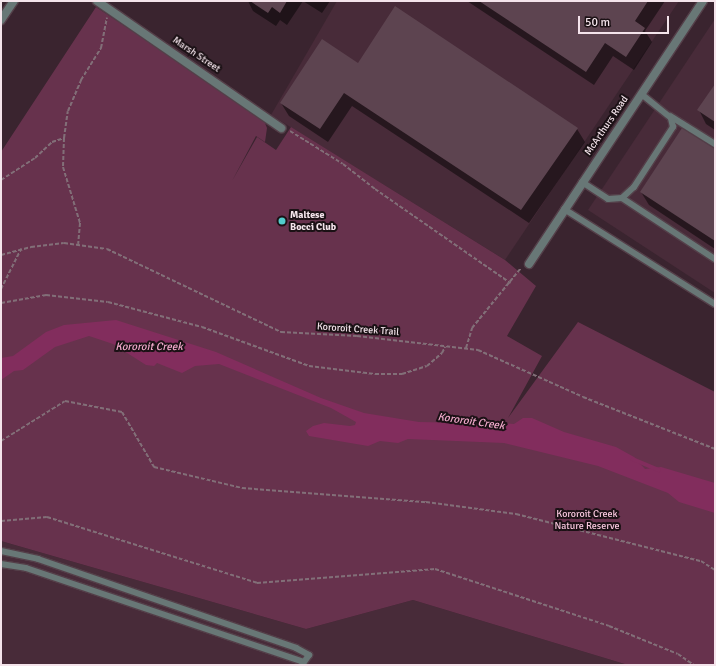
<!DOCTYPE html>
<style>
body{margin:0}
#map{position:relative;width:716px;height:666px;overflow:hidden;background:#3a242f;font-family:Signika,sans-serif}
div>[style]{position:absolute}
.built>*{inset:0;background:#482b39}
.green>*{inset:0;background:#67324d}
.water>*{inset:0;background:#822d5d}
.shadow>*{inset:0;background:#0007}
.stream>*{height:3.5px;margin:-1.75px;padding:0 1.75px;transform-origin:1.75px;border-radius:1.75px;background:#822d5d}
.building>*{inset:0;background:#5d4450}
.path>*{height:2px;margin-top:-1px;transform-origin:0;background:repeating-linear-gradient(90deg,#826f78 0 4px,transparent 0 6px)}
.roads{filter:drop-shadow(1px 0 #543f49) drop-shadow(-1px 0 #543f49) drop-shadow(0 1px #543f49) drop-shadow(0 -1px #543f49)}
.lane>*{height:6px;margin:-3px;padding:0 3px;transform-origin:3px;border-radius:3px;background:#687776}
.street>*{height:8px;margin:-4px;padding:0 4px;transform-origin:4px;border-radius:4px;background:#687776}
.dots>*{width:11px;height:11px;translate:-50% -50%;box-sizing:border-box;border:2px solid #1b1115;border-radius:50%}
span{translate:-50% -50%;white-space:nowrap;text-align:center;line-height:1.15;-webkit-text-stroke:4px #1b1115;paint-order:stroke}
.street-label{font-size:10px;color:#f4e4eb}
.poi-label{font-size:10px;color:#f4e4eb;font-weight:700}
.left{translate:0 -50%;text-align:left}
.park-label{font-size:10px;color:#f9c7de}
.water-label{font-size:11px;color:#f2aacc;font-style:italic}
.frame{position:absolute;inset:0;border:2px solid #f4e4eb;pointer-events:none}
.scale{position:absolute;left:578px;top:16px;width:91px;height:18px;box-sizing:border-box;border:2px solid #f4e4eb;border-top:0;padding-left:5px;font-size:12px;line-height:14px;white-space:nowrap;color:#f4e4eb;-webkit-text-stroke:3px #1b1115;paint-order:stroke}
</style>
<div id="map">
<div class="built">
<i style="clip-path:polygon(337px 1px,679px 1px,505px 260px,271px 115px)"></i>
<i style="clip-path:polygon(715px 19px,715px 293px,588px 210px)"></i>
<i style="clip-path:polygon(1px 541px,306px 629px,413px 600px,628px 665px,1px 665px)"></i>
</div>
<div class="green">
<i style="clip-path:polygon(96px 7px,263px 118px,267px 128px,265px 142px,256px 136px,232px 181px,257px 137px,276px 150px,291px 127px,505px 260px,536px 286px,507px 336px,542px 356px,508px 418px,578px 322px,715px 392px,715px 665px,628px 665px,413px 600px,306px 629px,1px 541px,1px 152px)"></i>
</div>
<div class="water">
<i style="clip-path:polygon(116px 320px,216px 352px,321px 398px,364px 413px,419px 422px,466px 423px,476px 421px,514px 424px,523px 418px,532px 418px,564px 432px,616px 447px,634px 457px,645px 469px,661px 467px,715px 483px,715px 513px,679px 502px,668px 493px,598px 466px,504px 443px,408px 439px,398px 443px,380px 441px,368px 446px,309px 436px,306px 431px,313px 426px,324px 423px,350px 426px,355px 425px,356px 422px,331px 408px,219px 364px,195px 366px,182px 373px,157px 363px,154px 366px,146px 365px,113px 344px,89px 336px,55px 347px,23px 370px,14px 371px,1px 380px,1px 358px,13px 356px,46px 332px,64px 325px)"></i>
</div>
<div class="shadow">
<i style="clip-path:polygon(248px 1px,330px 1px,322px 13px,303px 1px,287px 25px,280px 20px,276px 26px,253px 11px)"></i>
<i style="clip-path:polygon(467px 1px,665px 1px,645px 31px,652px 42px,634px 70px,613px 56px,594px 85px)"></i>
<i style="clip-path:polygon(358px 64px,577px 129px,585px 142px,529px 223px,352px 106px,328px 142px,289px 116px,281px 103px)"></i>
<i style="clip-path:polygon(715px 85px,715px 130px,706px 124px,699px 110px)"></i>
<i style="clip-path:polygon(715px 151px,715px 249px,649px 205px,641px 192px)"></i>
</div>
<div class="stream">
<i style="left:633px;top:459px;width:28px;rotate:23deg"></i>
</div>
<div class="building">
<i style="clip-path:polygon(250px 1px,287px 1px,280px 13px,272px 7px,268px 13px)"></i>
<i style="clip-path:polygon(479px 1px,648px 1px,635px 21px,645px 28px,626px 57px,605px 43px,586px 72px)"></i>
<i style="clip-path:polygon(395px 6px,578px 128px,521px 210px,344px 93px,320px 129px,280px 103px,322px 39px,358px 63px)"></i>
<i style="clip-path:polygon(715px 84px,715px 122px,697px 110px)"></i>
<i style="clip-path:polygon(682px 128px,715px 149px,715px 241px,640px 192px)"></i>
</div>
<div class="path">
<i style="left:290px;top:131px;width:62px;rotate:31.9deg"></i>
<i style="left:343px;top:164px;width:41px;rotate:38deg"></i>
<i style="left:375px;top:189px;width:165px;rotate:34.8deg"></i>
<i style="left:64px;top:138px;width:29px;rotate:92deg"></i>
<i style="left:63px;top:167px;width:59px;rotate:73.1deg"></i>
<i style="left:80px;top:223px;width:21px;rotate:95deg"></i>
<i style="left:1px;top:180px;width:40px;rotate:-32.9deg"></i>
<i style="left:35px;top:158px;width:23px;rotate:-43deg"></i>
<i style="left:52px;top:142px;width:13px;rotate:-18deg"></i>
<i style="left:64px;top:138px;width:27px;rotate:-82deg"></i>
<i style="left:68px;top:111px;width:34px;rotate:-67deg"></i>
<i style="left:81px;top:80px;width:38px;rotate:-58deg"></i>
<i style="left:101px;top:48px;width:31px;rotate:-79deg"></i>
<i style="left:1px;top:255px;width:31px;rotate:-15deg"></i>
<i style="left:31px;top:247px;width:33px;rotate:-7deg"></i>
<i style="left:64px;top:243px;width:43px;rotate:7.9deg"></i>
<i style="left:107px;top:249px;width:193px;rotate:25.5deg"></i>
<i style="left:281px;top:332px;width:76px;rotate:3deg"></i>
<i style="left:357px;top:336px;width:122px;rotate:6.6deg"></i>
<i style="left:478px;top:350px;width:115px;rotate:24.1deg"></i>
<i style="left:583px;top:397px;width:142px;rotate:21.5deg"></i>
<i style="left:1px;top:289px;width:45px;rotate:-63.4deg"></i>
<i style="left:1px;top:303px;width:46px;rotate:-10.1deg"></i>
<i style="left:46px;top:295px;width:62px;rotate:6.4deg"></i>
<i style="left:108px;top:302px;width:97px;rotate:14.9deg"></i>
<i style="left:202px;top:327px;width:114px;rotate:20deg"></i>
<i style="left:309px;top:366px;width:66px;rotate:6.9deg"></i>
<i style="left:375px;top:374px;width:27px"></i>
<i style="left:402px;top:374px;width:26px;rotate:-18deg"></i>
<i style="left:427px;top:366px;width:20px;rotate:-41deg"></i>
<i style="left:442px;top:353px;width:7px;rotate:-63deg"></i>
<i style="left:466px;top:348px;width:21px;rotate:-73deg"></i>
<i style="left:472px;top:328px;width:77px;rotate:-50.8deg"></i>
<i style="left:1px;top:441px;width:75px;rotate:-32deg"></i>
<i style="left:65px;top:401px;width:58px;rotate:10.9deg"></i>
<i style="left:122px;top:412px;width:64px;rotate:59.8deg"></i>
<i style="left:154px;top:467px;width:90px;rotate:13.4deg"></i>
<i style="left:242px;top:488px;width:185px;rotate:4.4deg"></i>
<i style="left:426px;top:502px;width:91px;rotate:7.6deg"></i>
<i style="left:516px;top:514px;width:191px;rotate:14.3deg"></i>
<i style="left:701px;top:561px;width:17px;rotate:33deg"></i>
<i style="left:1px;top:521px;width:46px;rotate:-5deg"></i>
<i style="left:47px;top:517px;width:220px;rotate:17.4deg"></i>
<i style="left:257px;top:583px;width:179px;rotate:-4.5deg"></i>
<i style="left:435px;top:569px;width:183px;rotate:18.1deg"></i>
<i style="left:609px;top:626px;width:74px;rotate:22.1deg"></i>
<i style="left:678px;top:654px;width:19px;rotate:35deg"></i>
</div>
<div class="roads">
<div class="lane">
<i style="left:670px;top:116px;width:53px;rotate:31.9deg"></i>
<i style="left:582px;top:182px;width:31px;rotate:33deg"></i>
<i style="left:608px;top:199px;width:14px;rotate:-4deg"></i>
<i style="left:622px;top:198px;width:16px;rotate:-43deg"></i>
<i style="left:634px;top:187px;width:72px;rotate:-57deg"></i>
<i style="left:673px;top:127px;width:9px;rotate:-103deg"></i>
<i style="left:671px;top:118px;width:38px;rotate:-141deg"></i>
<i style="left:622px;top:198px;width:111px;rotate:33.3deg"></i>
<i style="left:564px;top:209px;width:178px;rotate:32.2deg"></i>
<i style="left:1px;top:551px;width:38px;rotate:12deg"></i>
<i style="left:38px;top:559px;width:273px;rotate:19deg"></i>
<i style="left:296px;top:648px;width:15px;rotate:28deg"></i>
<i style="left:309px;top:655px;width:12px;rotate:125deg"></i>
<i style="left:1px;top:564px;width:25px;rotate:9deg"></i>
<i style="left:26px;top:568px;width:293px;rotate:18.7deg"></i>
</div>
<div class="street">
<i style="left:97px;top:1px;width:224px;rotate:34.6deg"></i>
<i style="left:1px;top:20px;width:23px;rotate:-56deg"></i>
<i style="left:529px;top:264px;width:315px;rotate:-56.5deg"></i>
</div>
</div>
<div class="dots">
<i style="left:282px;top:221px;background:#52cdcc"></i>
</div>
<div class="street-label">
<span style="left:196px;top:55px;rotate:34deg">Marsh Street</span>
<span style="left:607px;top:126px;rotate:-56deg">McArthurs Road</span>
<span style="left:358px;top:330px;rotate:4deg">Kororoit Creek Trail</span>
</div>
<div class="poi-label">
<span class="left" style="left:290px;top:221px">Maltese<br>Bocci Club</span>
</div>
<div class="park-label">
<span style="left:587px;top:520px">Kororoit Creek<br>Nature Reserve</span>
</div>
<div class="water-label">
<span style="left:149px;top:347px">Kororoit Creek</span>
<span style="left:471px;top:422px;rotate:8deg">Kororoit Creek</span>
</div>
<div class="frame"></div>
<div class="scale">50 m</div>
</div>
